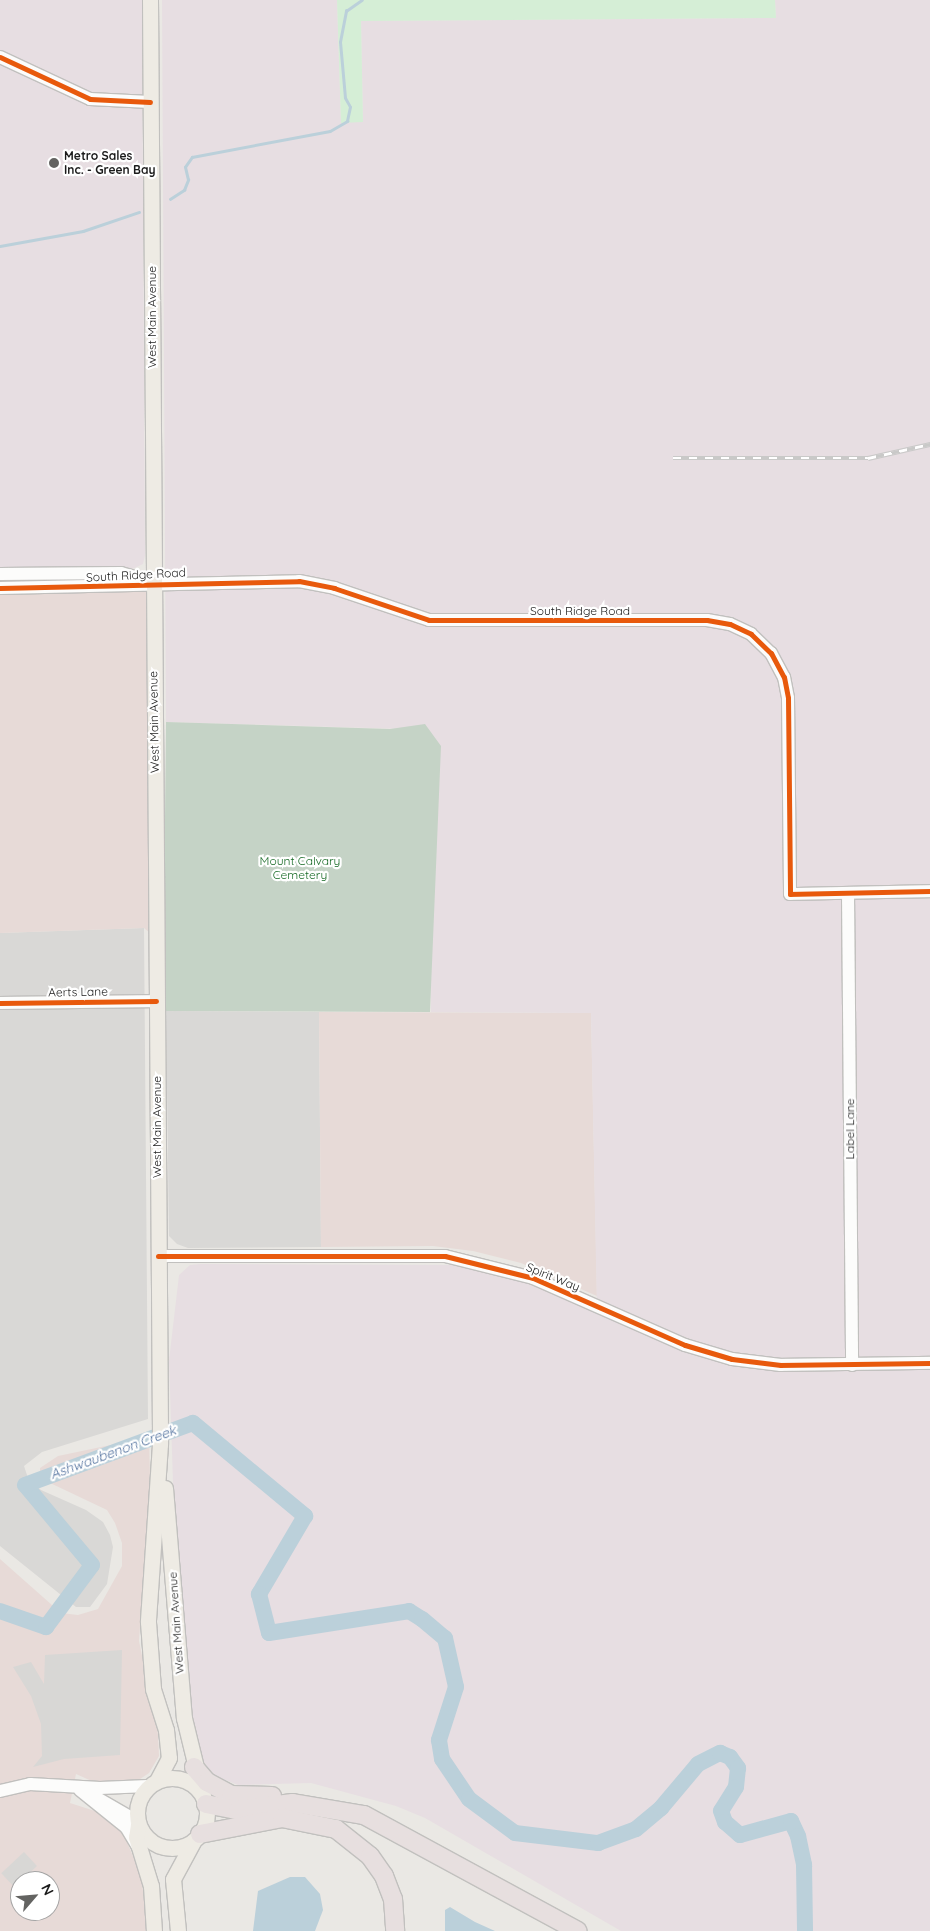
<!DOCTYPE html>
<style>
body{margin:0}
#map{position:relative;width:930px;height:1931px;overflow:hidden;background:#eae8e4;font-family:Quicksand,sans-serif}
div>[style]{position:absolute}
.residential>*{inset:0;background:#d9d8d6}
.commercial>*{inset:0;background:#e7dad7}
.industrial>*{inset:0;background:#e7dee2}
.religious>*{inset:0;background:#d8d7d5;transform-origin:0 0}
.cemetery>*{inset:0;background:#c5d3c6}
.park>*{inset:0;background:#d5eed6}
.water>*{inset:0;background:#bbd0da}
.stream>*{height:2.5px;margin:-1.25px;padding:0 1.25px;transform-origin:1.25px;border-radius:1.25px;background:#bbd0da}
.river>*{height:16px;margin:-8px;padding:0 8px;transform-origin:8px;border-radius:8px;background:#bbd0da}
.roads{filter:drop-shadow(1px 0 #c1c0be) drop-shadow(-1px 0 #c1c0be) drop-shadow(0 1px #c1c0be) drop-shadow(0 -1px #c1c0be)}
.minor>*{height:12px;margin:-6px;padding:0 6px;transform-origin:6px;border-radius:6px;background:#fcfcfb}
.major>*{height:15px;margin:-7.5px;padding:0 7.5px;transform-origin:7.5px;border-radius:7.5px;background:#eeebe4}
.major>.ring{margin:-7.5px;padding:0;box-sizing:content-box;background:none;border:15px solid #eeebe4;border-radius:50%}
.highway>*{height:18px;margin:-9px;padding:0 9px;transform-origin:9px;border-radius:9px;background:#e7dfdf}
.rail>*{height:4.5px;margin-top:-2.25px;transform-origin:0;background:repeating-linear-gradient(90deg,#fff 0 8px,#c9c9c8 0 16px);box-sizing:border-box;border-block:1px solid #c9c9c8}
.cycleway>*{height:5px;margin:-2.5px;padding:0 2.5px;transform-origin:2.5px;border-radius:2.5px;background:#e8590c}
.dots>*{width:14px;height:14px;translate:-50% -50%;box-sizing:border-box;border:2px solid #fff;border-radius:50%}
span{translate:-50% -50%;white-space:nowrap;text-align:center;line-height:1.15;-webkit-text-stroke:4.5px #fff;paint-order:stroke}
.poi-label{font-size:12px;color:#1b1b1b;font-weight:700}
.left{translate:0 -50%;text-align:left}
.street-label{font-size:12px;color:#1b1b1b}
.park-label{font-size:12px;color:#186b26}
.water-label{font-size:14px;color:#54739f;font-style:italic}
.north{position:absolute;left:10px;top:1871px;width:50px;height:50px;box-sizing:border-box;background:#fff;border:1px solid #a4a4a4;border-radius:50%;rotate:63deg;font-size:14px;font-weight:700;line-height:20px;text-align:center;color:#1b1b1b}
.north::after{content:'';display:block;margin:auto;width:18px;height:22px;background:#636361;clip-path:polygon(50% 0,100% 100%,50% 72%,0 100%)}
</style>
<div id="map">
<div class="residential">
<div style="clip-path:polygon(144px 928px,148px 1419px,42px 1452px,24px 1466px,28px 1478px,41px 1490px,86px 1510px,103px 1522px,110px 1535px,113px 1547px,107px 1584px,90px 1607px,76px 1607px,0 1546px,0 933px)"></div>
<div style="clip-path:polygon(166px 1011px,319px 1012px,321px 1247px,188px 1248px,177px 1244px,169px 1236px)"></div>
</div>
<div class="commercial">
<div style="clip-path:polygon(154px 582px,156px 938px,144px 928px,0 933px,0 588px)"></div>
<div style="clip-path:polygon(319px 1012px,591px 1013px,597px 1296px,521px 1263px,473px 1251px,433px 1246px,321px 1247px)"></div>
<div style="clip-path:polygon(evenodd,149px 1437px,150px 1476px,139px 1641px,158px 1734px,159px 1756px,149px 1773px,137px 1781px,96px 1783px,76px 1774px,70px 1803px,98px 1812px,121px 1828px,141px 1875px,148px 1931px,0 1931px,0 1559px,61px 1613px,78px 1615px,98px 1609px,122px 1566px,122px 1543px,115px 1523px,107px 1510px,48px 1482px,40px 1474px,40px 1468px,58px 1456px,149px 1437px,20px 1881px,50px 1881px,50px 1911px,20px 1911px,20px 1881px)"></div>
</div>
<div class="industrial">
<div style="clip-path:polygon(0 0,142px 0,145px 556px,143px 564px,130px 570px,0 570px)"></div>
<div style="clip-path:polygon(162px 0,337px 0,341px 123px,363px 121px,361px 21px,776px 18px,775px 0,930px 0,930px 1931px,621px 1931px,425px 1818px,396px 1806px,311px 1783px,238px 1785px,203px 1771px,189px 1708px,174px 1513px,169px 1360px,179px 1275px,190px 1265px,201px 1264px,457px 1265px,519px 1279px,597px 1312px,591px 1013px,431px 1012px,432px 734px,406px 729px,166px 722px)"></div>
</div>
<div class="religious">
<div style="clip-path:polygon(122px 1650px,120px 1755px,64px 1759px,33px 1767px,42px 1756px,41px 1724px,31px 1696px,13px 1667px,31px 1662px,44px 1684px,45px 1655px)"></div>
<div style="left:24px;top:1852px;width:19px;height:31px;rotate:47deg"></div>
</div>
<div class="cemetery">
<div style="clip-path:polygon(166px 722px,390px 729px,425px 724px,441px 746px,430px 1012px,163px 1011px)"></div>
</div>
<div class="park">
<div style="clip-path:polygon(337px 0,775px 0,776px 18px,361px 21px,363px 122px,341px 123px)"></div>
</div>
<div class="water">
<div style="clip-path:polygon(290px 1877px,305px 1877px,320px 1894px,323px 1910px,315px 1931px,253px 1931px,258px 1891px)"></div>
<div style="clip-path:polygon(450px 1907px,475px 1922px,495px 1931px,445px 1931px,445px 1910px)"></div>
</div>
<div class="stream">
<div style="left:170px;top:199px;width:17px;rotate:-33deg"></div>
<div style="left:184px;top:190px;width:11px;rotate:-68deg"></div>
<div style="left:188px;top:180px;width:13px;rotate:-103deg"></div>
<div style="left:185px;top:167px;width:12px;rotate:-55deg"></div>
<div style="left:192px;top:157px;width:140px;rotate:-10.7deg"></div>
<div style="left:330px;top:131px;width:20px;rotate:-30deg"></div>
<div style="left:347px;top:121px;width:14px;rotate:-78deg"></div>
<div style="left:350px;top:107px;width:10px;rotate:-119deg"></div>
<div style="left:345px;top:98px;width:56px;rotate:-95.1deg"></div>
<div style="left:340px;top:42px;width:32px;rotate:-79deg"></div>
<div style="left:346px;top:11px;width:19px;rotate:-35deg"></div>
<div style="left:0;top:246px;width:84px;rotate:-10.2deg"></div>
<div style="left:83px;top:231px;width:59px;rotate:-18.7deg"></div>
</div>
<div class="river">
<div style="left:0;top:1611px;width:49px;rotate:19.2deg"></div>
<div style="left:46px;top:1627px;width:77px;rotate:-53.4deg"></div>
<div style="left:92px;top:1565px;width:104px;rotate:-129.9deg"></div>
<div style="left:25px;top:1485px;width:179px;rotate:-20.3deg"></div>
<div style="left:193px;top:1423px;width:146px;rotate:39.7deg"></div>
<div style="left:305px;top:1516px;width:91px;rotate:120.5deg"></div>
<div style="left:259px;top:1594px;width:40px;rotate:75.6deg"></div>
<div style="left:269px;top:1633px;width:142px;rotate:-8.9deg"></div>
<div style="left:409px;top:1611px;width:15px;rotate:32deg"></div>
<div style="left:422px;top:1619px;width:30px;rotate:40deg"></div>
<div style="left:445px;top:1638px;width:50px;rotate:77.3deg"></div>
<div style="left:456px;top:1687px;width:56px;rotate:107.8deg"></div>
<div style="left:439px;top:1740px;width:19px;rotate:81deg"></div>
<div style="left:442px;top:1759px;width:48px;rotate:56deg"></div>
<div style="left:469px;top:1799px;width:57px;rotate:36.5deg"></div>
<div style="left:515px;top:1833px;width:84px;rotate:6.9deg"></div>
<div style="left:598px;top:1843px;width:40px;rotate:-20.2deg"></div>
<div style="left:636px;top:1829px;width:33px;rotate:-40deg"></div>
<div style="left:661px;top:1808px;width:57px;rotate:-49.9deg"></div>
<div style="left:698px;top:1764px;width:25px;rotate:-27deg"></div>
<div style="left:720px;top:1753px;width:11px;rotate:22deg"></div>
<div style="left:730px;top:1757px;width:14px;rotate:54deg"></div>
<div style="left:738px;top:1768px;width:19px;rotate:96deg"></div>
<div style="left:736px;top:1787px;width:28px;rotate:122deg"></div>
<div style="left:721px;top:1811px;width:12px;rotate:70deg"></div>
<div style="left:725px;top:1822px;width:20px;rotate:41deg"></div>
<div style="left:740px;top:1835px;width:53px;rotate:-15.4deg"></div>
<div style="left:791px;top:1821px;width:17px;rotate:65deg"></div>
<div style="left:798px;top:1836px;width:30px;rotate:78deg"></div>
<div style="left:804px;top:1865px;width:66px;rotate:89.1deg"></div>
</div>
<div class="roads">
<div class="minor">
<div style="left:0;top:57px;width:99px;rotate:25deg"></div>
<div style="left:90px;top:99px;width:60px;rotate:2.9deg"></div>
<div style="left:0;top:574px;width:121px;rotate:-0.5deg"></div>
<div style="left:121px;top:573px;width:29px;rotate:16deg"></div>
<div style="left:0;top:588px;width:299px;rotate:-1.3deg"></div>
<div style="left:299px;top:581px;width:36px;rotate:11deg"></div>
<div style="left:334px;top:588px;width:100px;rotate:18.6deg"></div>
<div style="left:429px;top:620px;width:278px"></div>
<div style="left:707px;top:620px;width:23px;rotate:10deg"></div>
<div style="left:730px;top:624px;width:23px;rotate:25deg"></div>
<div style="left:751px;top:634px;width:28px;rotate:44deg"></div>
<div style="left:771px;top:653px;width:27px;rotate:62deg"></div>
<div style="left:784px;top:677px;width:21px;rotate:79deg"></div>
<div style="left:788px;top:698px;width:196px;rotate:89.4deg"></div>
<div style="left:790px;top:894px;width:140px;rotate:-1.2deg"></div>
<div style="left:848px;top:893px;width:472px;rotate:89.5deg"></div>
<div style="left:0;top:1003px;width:156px;rotate:-0.7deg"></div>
<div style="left:158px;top:1256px;width:287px"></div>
<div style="left:445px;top:1256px;width:91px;rotate:14deg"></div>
<div style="left:533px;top:1278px;width:166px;rotate:23.8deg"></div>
<div style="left:685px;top:1345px;width:49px;rotate:16.6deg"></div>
<div style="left:732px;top:1359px;width:49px;rotate:7deg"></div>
<div style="left:781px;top:1365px;width:149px;rotate:-0.8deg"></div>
<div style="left:80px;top:1790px;width:59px;rotate:38.8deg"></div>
<div style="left:126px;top:1827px;width:23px;rotate:59deg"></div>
<div style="left:0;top:1791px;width:31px;rotate:-13deg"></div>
<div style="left:30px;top:1784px;width:70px;rotate:3.3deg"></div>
<div style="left:100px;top:1788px;width:48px;rotate:-2.4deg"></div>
<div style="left:90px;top:1794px;width:54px;rotate:29.9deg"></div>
</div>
<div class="major">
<div style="left:150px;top:0;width:1444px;rotate:89.6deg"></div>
<div style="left:160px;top:1444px;width:178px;rotate:93.9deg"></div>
<div style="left:148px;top:1622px;width:67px;rotate:85.7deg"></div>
<div style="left:153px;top:1689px;width:43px;rotate:72.4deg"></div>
<div style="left:166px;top:1730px;width:28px;rotate:84deg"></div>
<div style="left:169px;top:1758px;width:26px;rotate:118deg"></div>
<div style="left:165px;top:1488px;width:231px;rotate:85.3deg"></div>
<div style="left:184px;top:1718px;width:84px;rotate:76.3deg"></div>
<div class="ring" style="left:137px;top:1778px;width:55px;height:55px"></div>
<div style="left:138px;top:1825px;width:12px;rotate:99deg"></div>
<div style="left:136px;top:1837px;width:51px;rotate:73deg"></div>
<div style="left:151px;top:1886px;width:45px;rotate:86.2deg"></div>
<div style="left:178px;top:1931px;width:52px;rotate:-95.5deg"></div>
<div style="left:173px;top:1879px;width:42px;rotate:-61.6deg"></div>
</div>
<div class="highway">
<div style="left:194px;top:1767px;width:20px;rotate:49deg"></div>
<div style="left:207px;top:1782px;width:27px;rotate:28deg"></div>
<div style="left:231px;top:1795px;width:41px;rotate:1.4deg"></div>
<div style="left:206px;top:1804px;width:33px;rotate:11deg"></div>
<div style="left:238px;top:1810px;width:55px;rotate:-7.3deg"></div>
<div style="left:293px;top:1803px;width:72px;rotate:9.6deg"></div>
<div style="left:364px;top:1815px;width:243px;rotate:28.5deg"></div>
<div style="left:200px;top:1834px;width:84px;rotate:-11deg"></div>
<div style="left:282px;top:1818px;width:55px;rotate:11.5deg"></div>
<div style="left:336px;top:1829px;width:43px;rotate:38.5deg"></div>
<div style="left:370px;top:1856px;width:24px;rotate:55deg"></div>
<div style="left:384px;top:1876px;width:25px;rotate:69deg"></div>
<div style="left:393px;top:1899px;width:32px;rotate:86deg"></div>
</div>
</div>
<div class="rail">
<div style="left:673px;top:458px;width:195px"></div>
<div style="left:868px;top:458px;width:64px;rotate:-12.7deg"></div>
</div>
<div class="cycleway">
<div style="left:0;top:57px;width:99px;rotate:25deg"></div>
<div style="left:90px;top:99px;width:60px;rotate:2.9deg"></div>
<div style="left:0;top:588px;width:299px;rotate:-1.3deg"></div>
<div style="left:299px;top:581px;width:36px;rotate:11deg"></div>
<div style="left:334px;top:588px;width:100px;rotate:18.6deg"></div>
<div style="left:429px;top:620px;width:278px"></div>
<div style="left:707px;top:620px;width:23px;rotate:10deg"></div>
<div style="left:730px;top:624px;width:23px;rotate:25deg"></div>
<div style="left:751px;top:634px;width:28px;rotate:44deg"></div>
<div style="left:771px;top:653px;width:27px;rotate:62deg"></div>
<div style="left:784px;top:677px;width:21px;rotate:79deg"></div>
<div style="left:788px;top:698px;width:196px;rotate:89.4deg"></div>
<div style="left:790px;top:894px;width:140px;rotate:-1.2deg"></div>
<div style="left:0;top:1003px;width:156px;rotate:-0.7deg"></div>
<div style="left:158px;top:1256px;width:287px"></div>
<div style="left:445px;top:1256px;width:91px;rotate:14deg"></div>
<div style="left:533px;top:1278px;width:166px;rotate:23.8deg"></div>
<div style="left:685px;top:1345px;width:49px;rotate:16.6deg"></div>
<div style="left:732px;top:1359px;width:49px;rotate:7deg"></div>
<div style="left:781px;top:1365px;width:149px;rotate:-0.8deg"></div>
</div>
<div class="dots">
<div style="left:54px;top:163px;background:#636361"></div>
</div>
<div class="poi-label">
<span class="left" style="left:64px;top:163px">Metro Sales<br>Inc. - Green Bay</span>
</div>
<div class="street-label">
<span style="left:152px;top:317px;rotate:-90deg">West Main Avenue</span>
<span style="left:136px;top:575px;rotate:-3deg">South Ridge Road</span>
<span style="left:580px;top:611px">South Ridge Road</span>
<span style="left:154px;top:722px;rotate:-91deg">West Main Avenue</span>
<span style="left:78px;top:992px;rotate:-1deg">Aerts Lane</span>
<span style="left:157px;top:1127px;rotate:-90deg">West Main Avenue</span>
<span style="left:850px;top:1129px;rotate:-90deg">Label Lane</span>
<span style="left:553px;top:1277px;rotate:22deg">Spirit Way</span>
<span style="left:176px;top:1623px;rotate:-94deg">West Main Avenue</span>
</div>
<div class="park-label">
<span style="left:300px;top:868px">Mount Calvary<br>Cemetery</span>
</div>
<div class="water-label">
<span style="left:113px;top:1452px;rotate:-20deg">Ashwaubenon Creek</span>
</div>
<div class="north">N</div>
</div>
